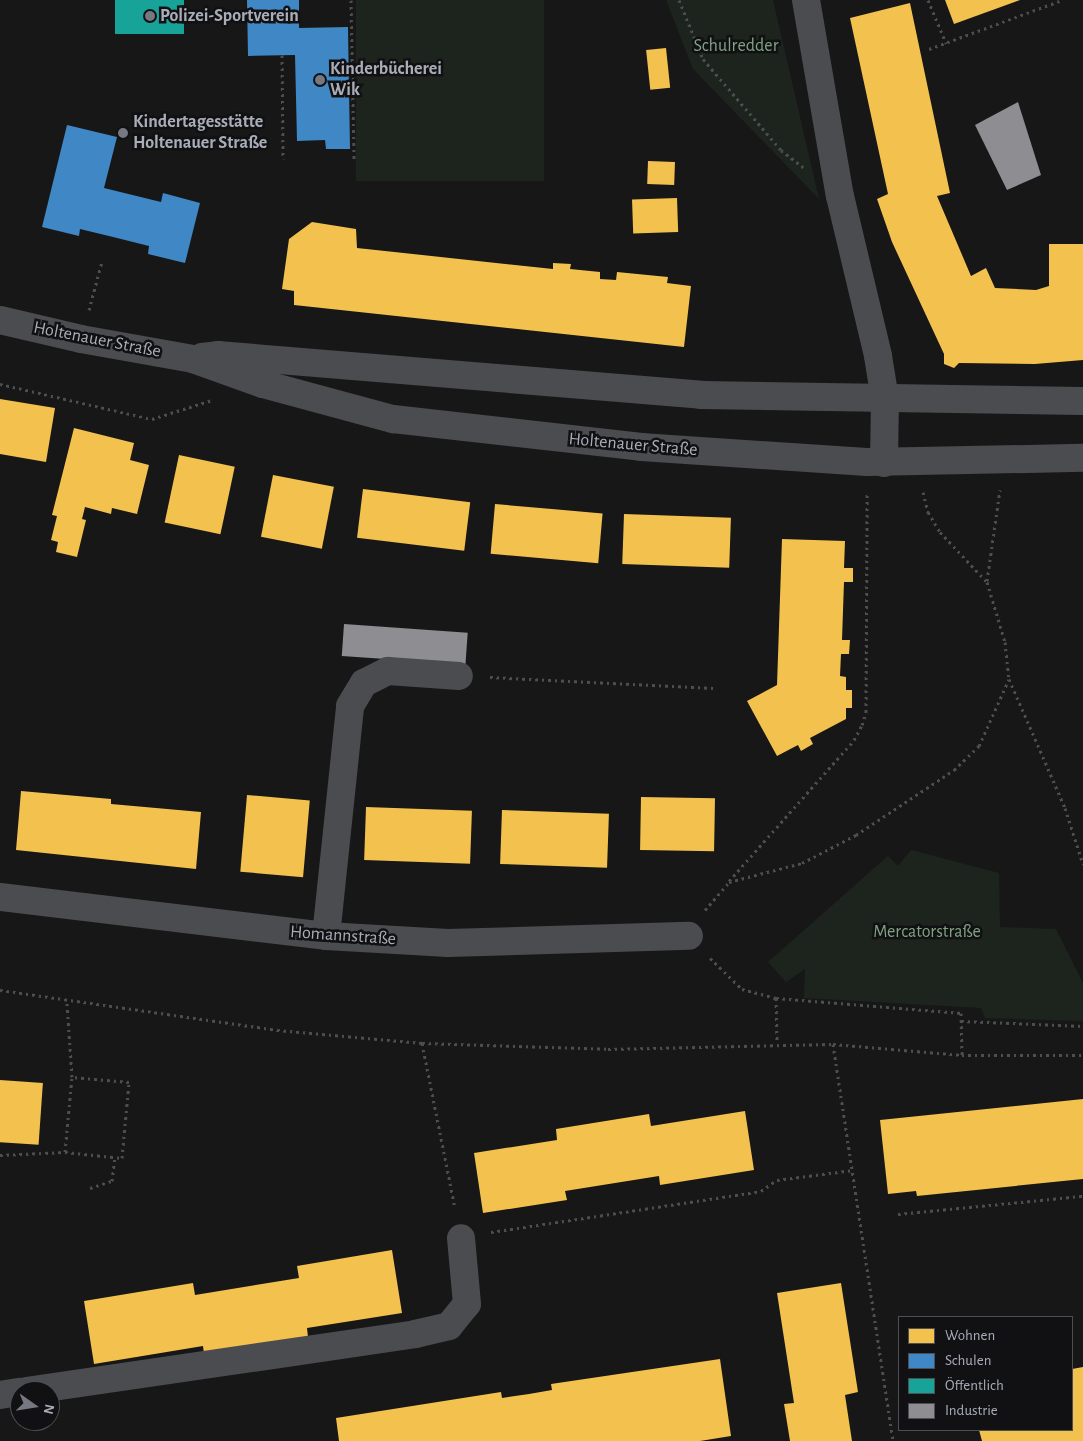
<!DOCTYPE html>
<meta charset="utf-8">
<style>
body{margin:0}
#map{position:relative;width:1083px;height:1441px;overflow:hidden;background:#171717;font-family:"Alegreya Sans",sans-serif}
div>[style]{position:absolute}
.green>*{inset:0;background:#1d241e;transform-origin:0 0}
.homes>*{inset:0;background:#f2c14e;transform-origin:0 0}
.schools>*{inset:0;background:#3f88c5}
.public>*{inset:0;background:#17a398;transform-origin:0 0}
.industry>*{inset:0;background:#8d8d92;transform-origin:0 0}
.path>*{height:3px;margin-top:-1.5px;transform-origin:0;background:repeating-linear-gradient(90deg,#4d4e52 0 2.5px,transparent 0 6.5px)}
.minor>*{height:28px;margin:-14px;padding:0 14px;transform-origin:14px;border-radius:14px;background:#4b4c50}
.dots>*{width:14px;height:14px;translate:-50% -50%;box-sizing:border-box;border:2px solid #111113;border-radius:50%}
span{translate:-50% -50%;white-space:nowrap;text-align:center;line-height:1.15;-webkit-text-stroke:5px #111113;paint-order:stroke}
.poi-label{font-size:18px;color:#a8adb8;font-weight:700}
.left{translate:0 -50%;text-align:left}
.park-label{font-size:18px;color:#7fa381}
.street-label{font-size:18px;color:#a8adb8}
.legend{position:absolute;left:898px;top:1316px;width:175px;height:115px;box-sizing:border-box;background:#111113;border:1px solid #4d4f55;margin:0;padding:6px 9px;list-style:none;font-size:15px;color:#a8adb8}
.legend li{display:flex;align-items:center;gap:10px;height:25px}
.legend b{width:25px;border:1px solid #4d4f55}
.north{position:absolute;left:10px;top:1381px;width:50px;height:50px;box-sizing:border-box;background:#111113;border:1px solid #4d4f55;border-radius:50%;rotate:103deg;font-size:14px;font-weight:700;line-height:20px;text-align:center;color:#a8adb8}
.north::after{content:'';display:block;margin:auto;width:18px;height:22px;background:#757880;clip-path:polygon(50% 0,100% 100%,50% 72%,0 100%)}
</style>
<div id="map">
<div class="green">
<div style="left:356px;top:0;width:188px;height:181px"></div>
<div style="clip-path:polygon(666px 0,773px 0,819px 199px,693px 69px)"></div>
<div style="clip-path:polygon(911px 850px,999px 873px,1000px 927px,1056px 929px,1083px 983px,1083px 1021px,985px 1018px,981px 1008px,804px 998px,805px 969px,786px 982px,768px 962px,888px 856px,898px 866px)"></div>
</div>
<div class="homes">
<div style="clip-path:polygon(945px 0,1020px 0,954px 24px)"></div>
<div style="clip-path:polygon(910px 3px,950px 193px,937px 196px,971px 276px,986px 268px,995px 288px,1036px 290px,1049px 286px,1049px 244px,1083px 244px,1083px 360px,1035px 364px,959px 363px,954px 368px,944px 364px,944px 354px,892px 242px,877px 199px,888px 194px,850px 18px)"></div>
<div style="left:666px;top:48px;width:40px;height:20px;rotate:84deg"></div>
<div style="left:648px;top:161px;width:27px;height:23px;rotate:2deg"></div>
<div style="left:677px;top:198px;width:34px;height:45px;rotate:88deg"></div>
<div style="clip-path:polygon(312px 222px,356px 229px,357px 248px,553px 269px,553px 263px,571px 264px,570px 269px,600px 272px,600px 279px,616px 280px,617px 272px,668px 277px,667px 283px,691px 286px,684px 347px,294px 305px,294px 291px,282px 289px,289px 239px)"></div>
<div style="clip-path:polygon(0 399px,55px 408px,46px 462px,0 454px)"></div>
<div style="clip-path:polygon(74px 428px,134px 443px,130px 460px,149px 465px,137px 514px,112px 508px,111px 514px,85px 507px,82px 519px,86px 520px,77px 557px,56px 552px,58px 542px,51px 540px,57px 516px,52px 515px)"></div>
<div style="left:179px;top:455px;width:57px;height:69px;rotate:12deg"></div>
<div style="left:273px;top:475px;width:62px;height:63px;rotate:11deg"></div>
<div style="left:363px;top:489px;width:108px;height:49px;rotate:7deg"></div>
<div style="left:495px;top:504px;width:108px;height:50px;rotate:5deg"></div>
<div style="left:624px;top:514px;width:107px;height:50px;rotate:2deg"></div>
<div style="clip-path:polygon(782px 539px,845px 541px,844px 568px,853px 568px,853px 582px,844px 582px,842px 640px,850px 640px,849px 654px,841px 654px,840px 676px,846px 677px,846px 690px,852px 690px,852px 708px,846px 708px,846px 719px,810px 738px,813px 744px,801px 751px,798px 745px,777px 756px,747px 701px,777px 685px)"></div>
<div style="clip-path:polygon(21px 791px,111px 799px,111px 804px,201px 812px,196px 869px,16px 850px)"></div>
<div style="left:247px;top:795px;width:63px;height:77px;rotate:5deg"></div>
<div style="left:641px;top:797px;width:74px;height:53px;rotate:1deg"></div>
<div style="left:366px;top:807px;width:106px;height:53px;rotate:2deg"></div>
<div style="left:502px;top:810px;width:107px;height:54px;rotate:2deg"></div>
<div style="left:0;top:1080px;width:43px;height:62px;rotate:4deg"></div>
<div style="clip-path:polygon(1083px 1099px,1083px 1179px,917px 1196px,916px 1191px,888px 1194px,880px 1120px)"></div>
<div style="clip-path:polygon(745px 1111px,754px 1170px,660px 1185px,659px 1176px,565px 1191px,567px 1200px,483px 1213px,474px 1153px,557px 1140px,556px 1129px,649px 1114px,651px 1126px)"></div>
<div style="clip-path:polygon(392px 1250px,402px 1313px,307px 1328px,308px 1337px,204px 1354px,203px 1346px,94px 1364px,84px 1301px,193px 1283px,195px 1295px,299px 1278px,297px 1266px)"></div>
<div style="clip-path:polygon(841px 1283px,858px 1392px,845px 1395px,852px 1441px,790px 1441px,784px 1404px,794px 1403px,777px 1293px)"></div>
<div style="clip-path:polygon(720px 1359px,731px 1436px,700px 1441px,339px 1441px,336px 1418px,501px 1392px,502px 1398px,529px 1394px,552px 1390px,551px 1384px)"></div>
<div style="clip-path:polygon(1083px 1367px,1083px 1441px,982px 1441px,979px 1430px,1072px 1430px,1072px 1369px)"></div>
</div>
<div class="schools">
<div style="clip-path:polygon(247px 0,299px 0,299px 28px,348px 27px,350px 149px,326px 149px,325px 140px,297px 141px,295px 55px,248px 56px)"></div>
<div style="clip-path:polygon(67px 125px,117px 137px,104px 188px,161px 202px,163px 193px,200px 203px,185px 263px,148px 254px,149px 246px,113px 237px,80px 229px,79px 236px,42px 227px)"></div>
</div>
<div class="public">
<div style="left:115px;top:0;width:69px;height:34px"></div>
</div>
<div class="industry">
<div style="clip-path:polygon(1018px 102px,1041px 175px,1007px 190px,975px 125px)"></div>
<div style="left:344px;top:624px;width:124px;height:32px;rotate:4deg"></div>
</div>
<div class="path">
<div style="left:351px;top:0;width:159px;rotate:88.9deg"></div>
<div style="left:679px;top:0;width:64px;rotate:67.9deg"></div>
<div style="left:703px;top:59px;width:120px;rotate:49.4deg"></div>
<div style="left:781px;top:150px;width:28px;rotate:38deg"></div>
<div style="left:928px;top:0;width:47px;rotate:67.3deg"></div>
<div style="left:929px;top:49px;width:142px;rotate:-20.2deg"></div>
<div style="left:282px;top:55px;width:104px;rotate:89.4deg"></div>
<div style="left:89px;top:310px;width:51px;rotate:-75.1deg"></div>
<div style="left:0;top:384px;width:156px;rotate:13deg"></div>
<div style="left:152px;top:419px;width:63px;rotate:-17.6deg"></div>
<div style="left:923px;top:492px;width:21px;rotate:76deg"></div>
<div style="left:928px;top:512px;width:23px;rotate:59deg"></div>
<div style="left:940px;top:532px;width:69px;rotate:46.8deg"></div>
<div style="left:987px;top:582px;width:63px;rotate:73.3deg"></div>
<div style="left:1005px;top:642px;width:37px;rotate:84deg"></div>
<div style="left:1009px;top:679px;width:141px;rotate:66.5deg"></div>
<div style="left:1065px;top:808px;width:59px;rotate:72.2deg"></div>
<div style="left:987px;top:581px;width:92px;rotate:-81.9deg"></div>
<div style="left:490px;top:677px;width:224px;rotate:2.8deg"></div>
<div style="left:729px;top:881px;width:188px;rotate:-48.4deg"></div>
<div style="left:854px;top:740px;width:17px;rotate:-62deg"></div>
<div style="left:862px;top:725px;width:14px;rotate:-73deg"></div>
<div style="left:866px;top:712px;width:220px;rotate:-89.7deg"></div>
<div style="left:705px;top:910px;width:37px;rotate:-49deg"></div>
<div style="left:729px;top:882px;width:75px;rotate:-14.6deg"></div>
<div style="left:802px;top:863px;width:61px;rotate:-27.4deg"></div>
<div style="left:856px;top:835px;width:118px;rotate:-33.6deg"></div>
<div style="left:954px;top:770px;width:35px;rotate:-44deg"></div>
<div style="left:979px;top:746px;width:73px;rotate:-65.9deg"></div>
<div style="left:710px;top:958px;width:45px;rotate:44.1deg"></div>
<div style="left:742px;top:989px;width:35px;rotate:15deg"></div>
<div style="left:776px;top:998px;width:45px;rotate:88.7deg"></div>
<div style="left:0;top:990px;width:280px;rotate:8.2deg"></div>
<div style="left:277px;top:1030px;width:146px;rotate:5.1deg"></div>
<div style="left:422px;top:1043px;width:186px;rotate:1.8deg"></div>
<div style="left:608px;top:1049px;width:225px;rotate:-1.3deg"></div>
<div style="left:833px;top:1044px;width:129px;rotate:4.9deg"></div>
<div style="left:962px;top:1055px;width:121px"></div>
<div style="left:776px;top:998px;width:186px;rotate:4.6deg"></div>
<div style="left:961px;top:1013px;width:42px;rotate:88.6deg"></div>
<div style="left:961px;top:1021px;width:122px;rotate:2.3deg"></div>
<div style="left:422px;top:1043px;width:168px;rotate:78.7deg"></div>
<div style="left:833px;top:1044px;width:402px;rotate:81.4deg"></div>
<div style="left:65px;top:1152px;width:57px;rotate:6deg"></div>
<div style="left:122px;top:1158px;width:76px;rotate:-84.7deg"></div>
<div style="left:129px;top:1082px;width:57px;rotate:-175deg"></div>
<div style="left:0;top:1155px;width:65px;rotate:-2.6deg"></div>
<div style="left:65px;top:1152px;width:75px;rotate:-84.7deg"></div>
<div style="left:72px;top:1077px;width:74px;rotate:-93.9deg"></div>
<div style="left:90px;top:1188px;width:23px;rotate:-18deg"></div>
<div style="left:112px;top:1181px;width:24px;rotate:-83deg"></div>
<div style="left:898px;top:1214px;width:186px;rotate:-5.6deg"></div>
<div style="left:491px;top:1232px;width:273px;rotate:-8.6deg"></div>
<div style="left:761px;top:1191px;width:19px;rotate:-35deg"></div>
<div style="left:777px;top:1180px;width:77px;rotate:-7.5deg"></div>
</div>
<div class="minor">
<div style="left:806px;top:0;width:199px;rotate:80.2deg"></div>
<div style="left:840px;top:196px;width:164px;rotate:76.6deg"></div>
<div style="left:878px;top:356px;width:44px;rotate:80.8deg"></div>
<div style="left:885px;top:399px;width:64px;rotate:90.9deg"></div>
<div style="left:0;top:320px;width:83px;rotate:13.2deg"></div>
<div style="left:81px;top:339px;width:114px;rotate:10.1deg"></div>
<div style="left:193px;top:359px;width:74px;rotate:19.7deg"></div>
<div style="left:263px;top:384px;width:135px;rotate:15.1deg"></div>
<div style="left:393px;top:419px;width:250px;rotate:6.4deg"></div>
<div style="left:641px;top:447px;width:226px;rotate:3.8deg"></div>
<div style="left:867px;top:462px;width:216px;rotate:-1.1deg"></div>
<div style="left:202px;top:357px;width:16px;rotate:-7deg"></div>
<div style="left:218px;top:355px;width:485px;rotate:4.7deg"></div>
<div style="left:701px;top:395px;width:382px;rotate:0.9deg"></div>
<div style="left:0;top:897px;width:328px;rotate:6.8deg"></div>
<div style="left:326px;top:936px;width:122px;rotate:3.3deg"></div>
<div style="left:448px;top:943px;width:241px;rotate:-1.7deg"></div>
<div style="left:326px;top:936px;width:231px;rotate:-84deg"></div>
<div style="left:350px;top:706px;width:27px;rotate:-59deg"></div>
<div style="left:364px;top:683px;width:27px;rotate:-27deg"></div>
<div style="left:388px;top:671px;width:71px;rotate:4deg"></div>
<div style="left:26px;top:1391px;width:393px;rotate:-8.3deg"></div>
<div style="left:415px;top:1334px;width:35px;rotate:-13deg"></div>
<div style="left:449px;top:1326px;width:28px;rotate:-51deg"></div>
<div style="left:467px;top:1304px;width:66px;rotate:-95.2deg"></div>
<div style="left:0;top:1395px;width:20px;rotate:-9deg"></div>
</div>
<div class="dots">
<div style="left:150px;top:16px;background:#757880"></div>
<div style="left:320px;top:80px;background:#757880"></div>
<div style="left:123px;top:133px;background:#757880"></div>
</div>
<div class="poi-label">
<span class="left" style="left:160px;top:16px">Polizei-Sportverein</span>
<span class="left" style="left:330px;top:80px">Kinderbücherei<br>Wik</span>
<span class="left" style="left:133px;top:133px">Kindertagesstätte<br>Holtenauer Straße</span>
</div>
<div class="park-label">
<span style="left:736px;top:46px">Schulredder</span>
<span style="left:927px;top:932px">Mercatorstraße</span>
</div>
<div class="street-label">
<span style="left:97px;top:340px;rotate:11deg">Holtenauer Straße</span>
<span style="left:633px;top:445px;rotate:5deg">Holtenauer Straße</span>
<span style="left:343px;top:936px;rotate:4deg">Homannstraße</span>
</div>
<ul class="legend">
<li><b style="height:14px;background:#f2c14e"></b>Wohnen</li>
<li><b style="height:14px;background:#3f88c5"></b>Schulen</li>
<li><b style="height:14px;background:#17a398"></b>Öffentlich</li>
<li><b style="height:14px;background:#8d8d92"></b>Industrie</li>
</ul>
<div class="north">N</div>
</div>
